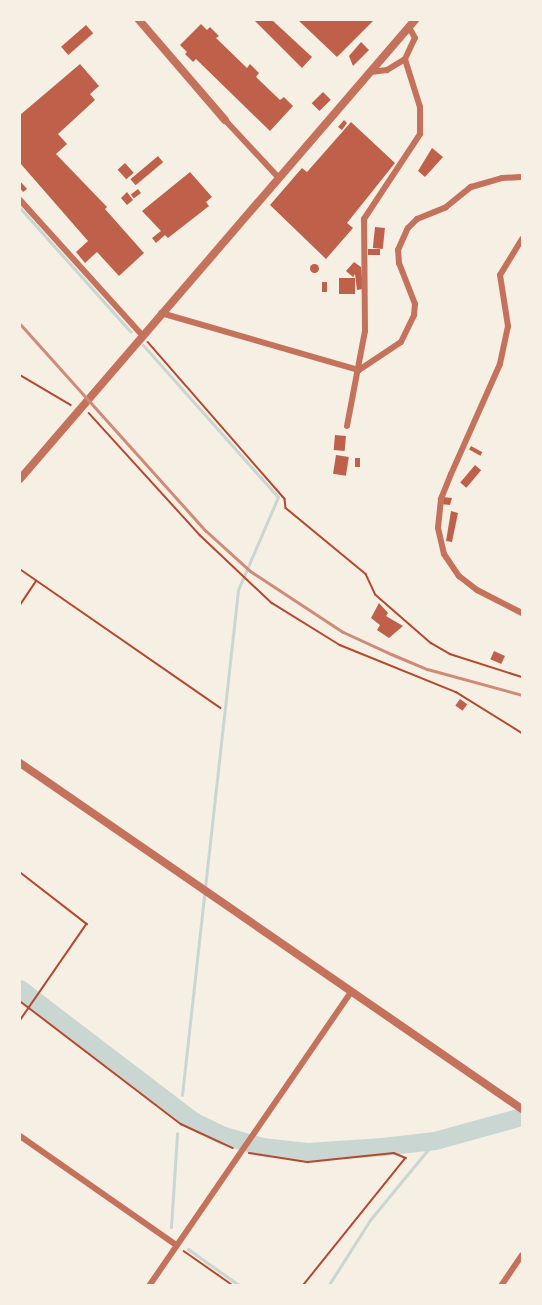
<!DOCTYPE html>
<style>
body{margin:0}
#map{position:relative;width:542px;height:1305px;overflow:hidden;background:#f6efe4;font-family:"IBM Plex Sans",sans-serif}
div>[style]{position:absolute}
.stream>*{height:3px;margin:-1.5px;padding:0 1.5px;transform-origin:1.5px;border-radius:1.5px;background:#c9d6d2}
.river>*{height:18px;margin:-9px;padding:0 9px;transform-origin:9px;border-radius:9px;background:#c9d6d2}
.building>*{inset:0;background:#bf614a;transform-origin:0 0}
.round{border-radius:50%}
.path>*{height:1.5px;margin:-0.75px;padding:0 0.75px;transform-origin:0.75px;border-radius:0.75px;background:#b5482f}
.minor>*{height:6px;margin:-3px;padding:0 3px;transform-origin:3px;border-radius:3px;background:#c5725c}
.tertiary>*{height:8px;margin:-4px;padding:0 4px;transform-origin:4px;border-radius:4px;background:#c5725c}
.rail>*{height:3px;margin:-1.5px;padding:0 1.5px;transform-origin:1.5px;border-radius:1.5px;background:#cf8b77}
span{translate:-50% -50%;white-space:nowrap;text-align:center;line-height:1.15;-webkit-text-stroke:5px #f6efe4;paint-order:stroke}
.frame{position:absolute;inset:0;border:21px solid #f6efe4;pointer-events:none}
</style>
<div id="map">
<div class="stream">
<div style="left:20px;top:208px;width:166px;rotate:48.2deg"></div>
<div style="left:143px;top:345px;width:203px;rotate:48.4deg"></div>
<div style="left:278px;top:497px;width:101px;rotate:113.3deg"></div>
<div style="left:238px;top:590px;width:508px;rotate:96.33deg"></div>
<div style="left:171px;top:1227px;width:94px;rotate:-86.3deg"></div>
<div style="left:188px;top:1249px;width:64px;rotate:35.4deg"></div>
<div style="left:328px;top:1286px;width:78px;rotate:-57.5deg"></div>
<div style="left:370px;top:1220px;width:102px;rotate:-50.6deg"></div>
</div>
<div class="river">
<div style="left:20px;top:989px;width:218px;rotate:37.3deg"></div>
<div style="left:193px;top:1121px;width:34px;rotate:26deg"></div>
<div style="left:224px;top:1136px;width:40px;rotate:16deg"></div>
<div style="left:262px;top:1147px;width:46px;rotate:6.2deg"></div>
<div style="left:308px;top:1152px;width:75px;rotate:-3.8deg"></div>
<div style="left:383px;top:1147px;width:52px;rotate:-6.6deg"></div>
<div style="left:435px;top:1141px;width:90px;rotate:-15.4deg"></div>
</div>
<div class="building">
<div style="clip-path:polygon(254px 20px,272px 20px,312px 57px,302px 68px)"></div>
<div style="clip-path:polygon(298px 20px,374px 20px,337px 57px)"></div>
<div style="clip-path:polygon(201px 24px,207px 30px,210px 27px,219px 36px,216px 38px,247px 68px,250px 64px,259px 73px,256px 77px,280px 100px,284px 97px,293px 106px,270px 131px,196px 59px,193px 62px,185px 54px,187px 52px,180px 45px)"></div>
<div style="left:86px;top:25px;width:11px;height:33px;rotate:49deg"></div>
<div style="clip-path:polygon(361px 42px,369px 50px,353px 66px,349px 56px)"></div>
<div style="clip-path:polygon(80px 64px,99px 86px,90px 94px,95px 100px,58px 134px,67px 144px,56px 154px,107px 207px,105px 209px,144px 253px,119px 276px,97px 252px,85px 263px,76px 252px,88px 241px,20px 163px,20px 115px)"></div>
<div style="left:323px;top:92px;width:11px;height:16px;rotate:45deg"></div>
<div style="clip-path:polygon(344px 120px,347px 123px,342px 130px,338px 127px)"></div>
<div style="clip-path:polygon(351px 122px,395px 163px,347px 223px,353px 228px,326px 259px,270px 205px,302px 168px,307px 172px)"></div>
<div style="clip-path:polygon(432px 148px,443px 157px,425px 177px,418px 171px)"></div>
<div style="left:158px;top:156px;width:8px;height:36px;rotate:50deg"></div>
<div style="left:125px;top:163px;width:13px;height:10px;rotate:48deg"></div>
<div style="clip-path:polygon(190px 172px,212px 197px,206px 202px,209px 206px,168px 238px,165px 235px,156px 243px,152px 238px,161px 231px,142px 211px)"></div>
<div style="clip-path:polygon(20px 181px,27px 189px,23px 192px,20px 188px)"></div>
<div style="left:138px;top:189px;width:5px;height:9px;rotate:53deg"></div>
<div style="clip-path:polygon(127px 192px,133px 200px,127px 205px,121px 198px)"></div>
<div style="left:375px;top:227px;width:10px;height:21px;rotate:6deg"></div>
<div style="left:380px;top:249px;width:6px;height:12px;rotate:90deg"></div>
<div style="clip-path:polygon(354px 262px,361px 267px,363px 289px,357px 290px,355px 274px,353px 277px,346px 271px)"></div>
<div class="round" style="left:309.5px;top:263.5px;width:9px;height:9px"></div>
<div style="left:339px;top:278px;width:16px;height:16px"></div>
<div style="left:322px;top:282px;width:5px;height:10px"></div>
<div style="left:335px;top:435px;width:11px;height:15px;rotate:5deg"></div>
<div style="left:471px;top:446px;width:13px;height:4px;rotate:29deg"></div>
<div style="left:336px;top:455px;width:13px;height:19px;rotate:9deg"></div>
<div style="left:355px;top:458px;width:5px;height:9px"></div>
<div style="left:475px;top:465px;width:8px;height:23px;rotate:40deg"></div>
<div style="clip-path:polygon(443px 497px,452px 498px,450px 505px,441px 504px)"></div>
<div style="clip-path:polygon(451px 511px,458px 513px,452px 542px,446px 541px)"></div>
<div style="clip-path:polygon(379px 603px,388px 613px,386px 616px,403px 626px,389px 638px,377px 630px,380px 625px,371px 618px)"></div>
<div style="left:494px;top:651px;width:12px;height:9px;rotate:24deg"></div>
<div style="left:460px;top:699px;width:9px;height:8px;rotate:36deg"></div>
</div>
<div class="path">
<div style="left:148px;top:342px;width:208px;rotate:48.9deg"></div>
<div style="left:285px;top:499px;width:9px;rotate:84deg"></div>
<div style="left:286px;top:508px;width:104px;rotate:39.5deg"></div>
<div style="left:366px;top:574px;width:23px;rotate:65deg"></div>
<div style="left:376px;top:595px;width:73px;rotate:41.1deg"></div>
<div style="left:431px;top:643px;width:22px;rotate:30deg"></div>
<div style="left:450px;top:654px;width:76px;rotate:17.7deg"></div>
<div style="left:20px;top:375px;width:59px;rotate:30.5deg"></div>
<div style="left:89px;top:413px;width:165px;rotate:47.7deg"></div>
<div style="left:200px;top:535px;width:99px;rotate:43.4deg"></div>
<div style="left:272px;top:603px;width:80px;rotate:31.7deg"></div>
<div style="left:340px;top:645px;width:125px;rotate:22.1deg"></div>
<div style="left:456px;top:692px;width:78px;rotate:31.8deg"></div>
<div style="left:20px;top:569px;width:244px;rotate:34.7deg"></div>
<div style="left:20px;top:605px;width:29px;rotate:-56deg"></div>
<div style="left:20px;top:872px;width:85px;rotate:37.8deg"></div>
<div style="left:87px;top:924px;width:118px;rotate:124.6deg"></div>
<div style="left:20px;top:1001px;width:203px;rotate:37.4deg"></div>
<div style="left:181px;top:1124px;width:57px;rotate:24.8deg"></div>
<div style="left:249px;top:1153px;width:60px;rotate:8.7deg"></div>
<div style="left:308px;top:1162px;width:86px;rotate:-6deg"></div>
<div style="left:394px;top:1153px;width:13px;rotate:23deg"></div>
<div style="left:406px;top:1158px;width:164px;rotate:128.8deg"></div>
<div style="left:184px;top:1251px;width:61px;rotate:35deg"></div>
</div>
<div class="minor">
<div style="left:371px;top:72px;width:16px;rotate:-7deg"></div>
<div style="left:387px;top:70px;width:21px;rotate:-31deg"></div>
<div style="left:405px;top:59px;width:23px;rotate:-65deg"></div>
<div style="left:415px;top:38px;width:13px;rotate:-119deg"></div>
<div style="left:225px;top:120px;width:78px;rotate:47.1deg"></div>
<div style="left:20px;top:200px;width:181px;rotate:47.9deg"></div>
<div style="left:522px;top:239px;width:42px;rotate:121.4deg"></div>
<div style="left:500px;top:275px;width:52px;rotate:81.1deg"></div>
<div style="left:508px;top:326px;width:39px;rotate:102deg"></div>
<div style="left:500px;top:364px;width:120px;rotate:114deg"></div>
<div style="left:451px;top:474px;width:27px;rotate:112deg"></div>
<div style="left:441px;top:499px;width:29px;rotate:96deg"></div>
<div style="left:438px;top:528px;width:27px;rotate:77deg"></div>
<div style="left:444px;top:554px;width:27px;rotate:56deg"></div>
<div style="left:459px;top:576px;width:23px;rotate:38deg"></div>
<div style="left:477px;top:590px;width:51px;rotate:27.1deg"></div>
<div style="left:161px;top:313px;width:206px;rotate:16.1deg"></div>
<div style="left:359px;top:370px;width:50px;rotate:-33.7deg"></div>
<div style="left:401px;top:342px;width:30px;rotate:-64deg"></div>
<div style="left:414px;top:315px;width:11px;rotate:-85deg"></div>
<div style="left:415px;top:304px;width:44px;rotate:-111.3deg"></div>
<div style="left:399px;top:263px;width:13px;rotate:-94deg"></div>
<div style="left:398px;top:250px;width:24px;rotate:-66deg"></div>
<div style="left:408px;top:228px;width:13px;rotate:-45deg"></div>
<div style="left:417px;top:219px;width:31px;rotate:-22deg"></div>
<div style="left:446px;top:207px;width:32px;rotate:-39deg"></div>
<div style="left:471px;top:187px;width:32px;rotate:-16deg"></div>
<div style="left:502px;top:178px;width:20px;rotate:-3deg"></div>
<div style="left:347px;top:426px;width:97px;rotate:-79.3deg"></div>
<div style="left:365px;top:331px;width:112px;rotate:-90.5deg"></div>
<div style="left:364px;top:219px;width:102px;rotate:-56.6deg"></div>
<div style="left:420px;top:134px;width:27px;rotate:-90deg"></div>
<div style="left:420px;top:107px;width:50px;rotate:-107.4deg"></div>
<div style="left:20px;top:1136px;width:190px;rotate:34.9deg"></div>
<div style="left:149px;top:1286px;width:357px;rotate:-55.5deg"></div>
<div style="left:501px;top:1286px;width:37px;rotate:-56deg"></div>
</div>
<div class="tertiary">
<div style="left:139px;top:20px;width:132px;rotate:49.3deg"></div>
<div style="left:20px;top:479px;width:606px;rotate:-49.29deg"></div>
<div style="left:20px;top:763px;width:610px;rotate:34.58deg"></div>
</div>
<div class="rail">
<div style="left:20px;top:324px;width:278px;rotate:48.1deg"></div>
<div style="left:206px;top:531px;width:59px;rotate:42.3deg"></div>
<div style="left:250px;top:571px;width:111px;rotate:33.3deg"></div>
<div style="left:343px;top:632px;width:53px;rotate:24.6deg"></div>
<div style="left:391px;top:654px;width:39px;rotate:23deg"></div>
<div style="left:427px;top:669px;width:98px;rotate:15.3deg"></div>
</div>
<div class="frame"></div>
</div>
